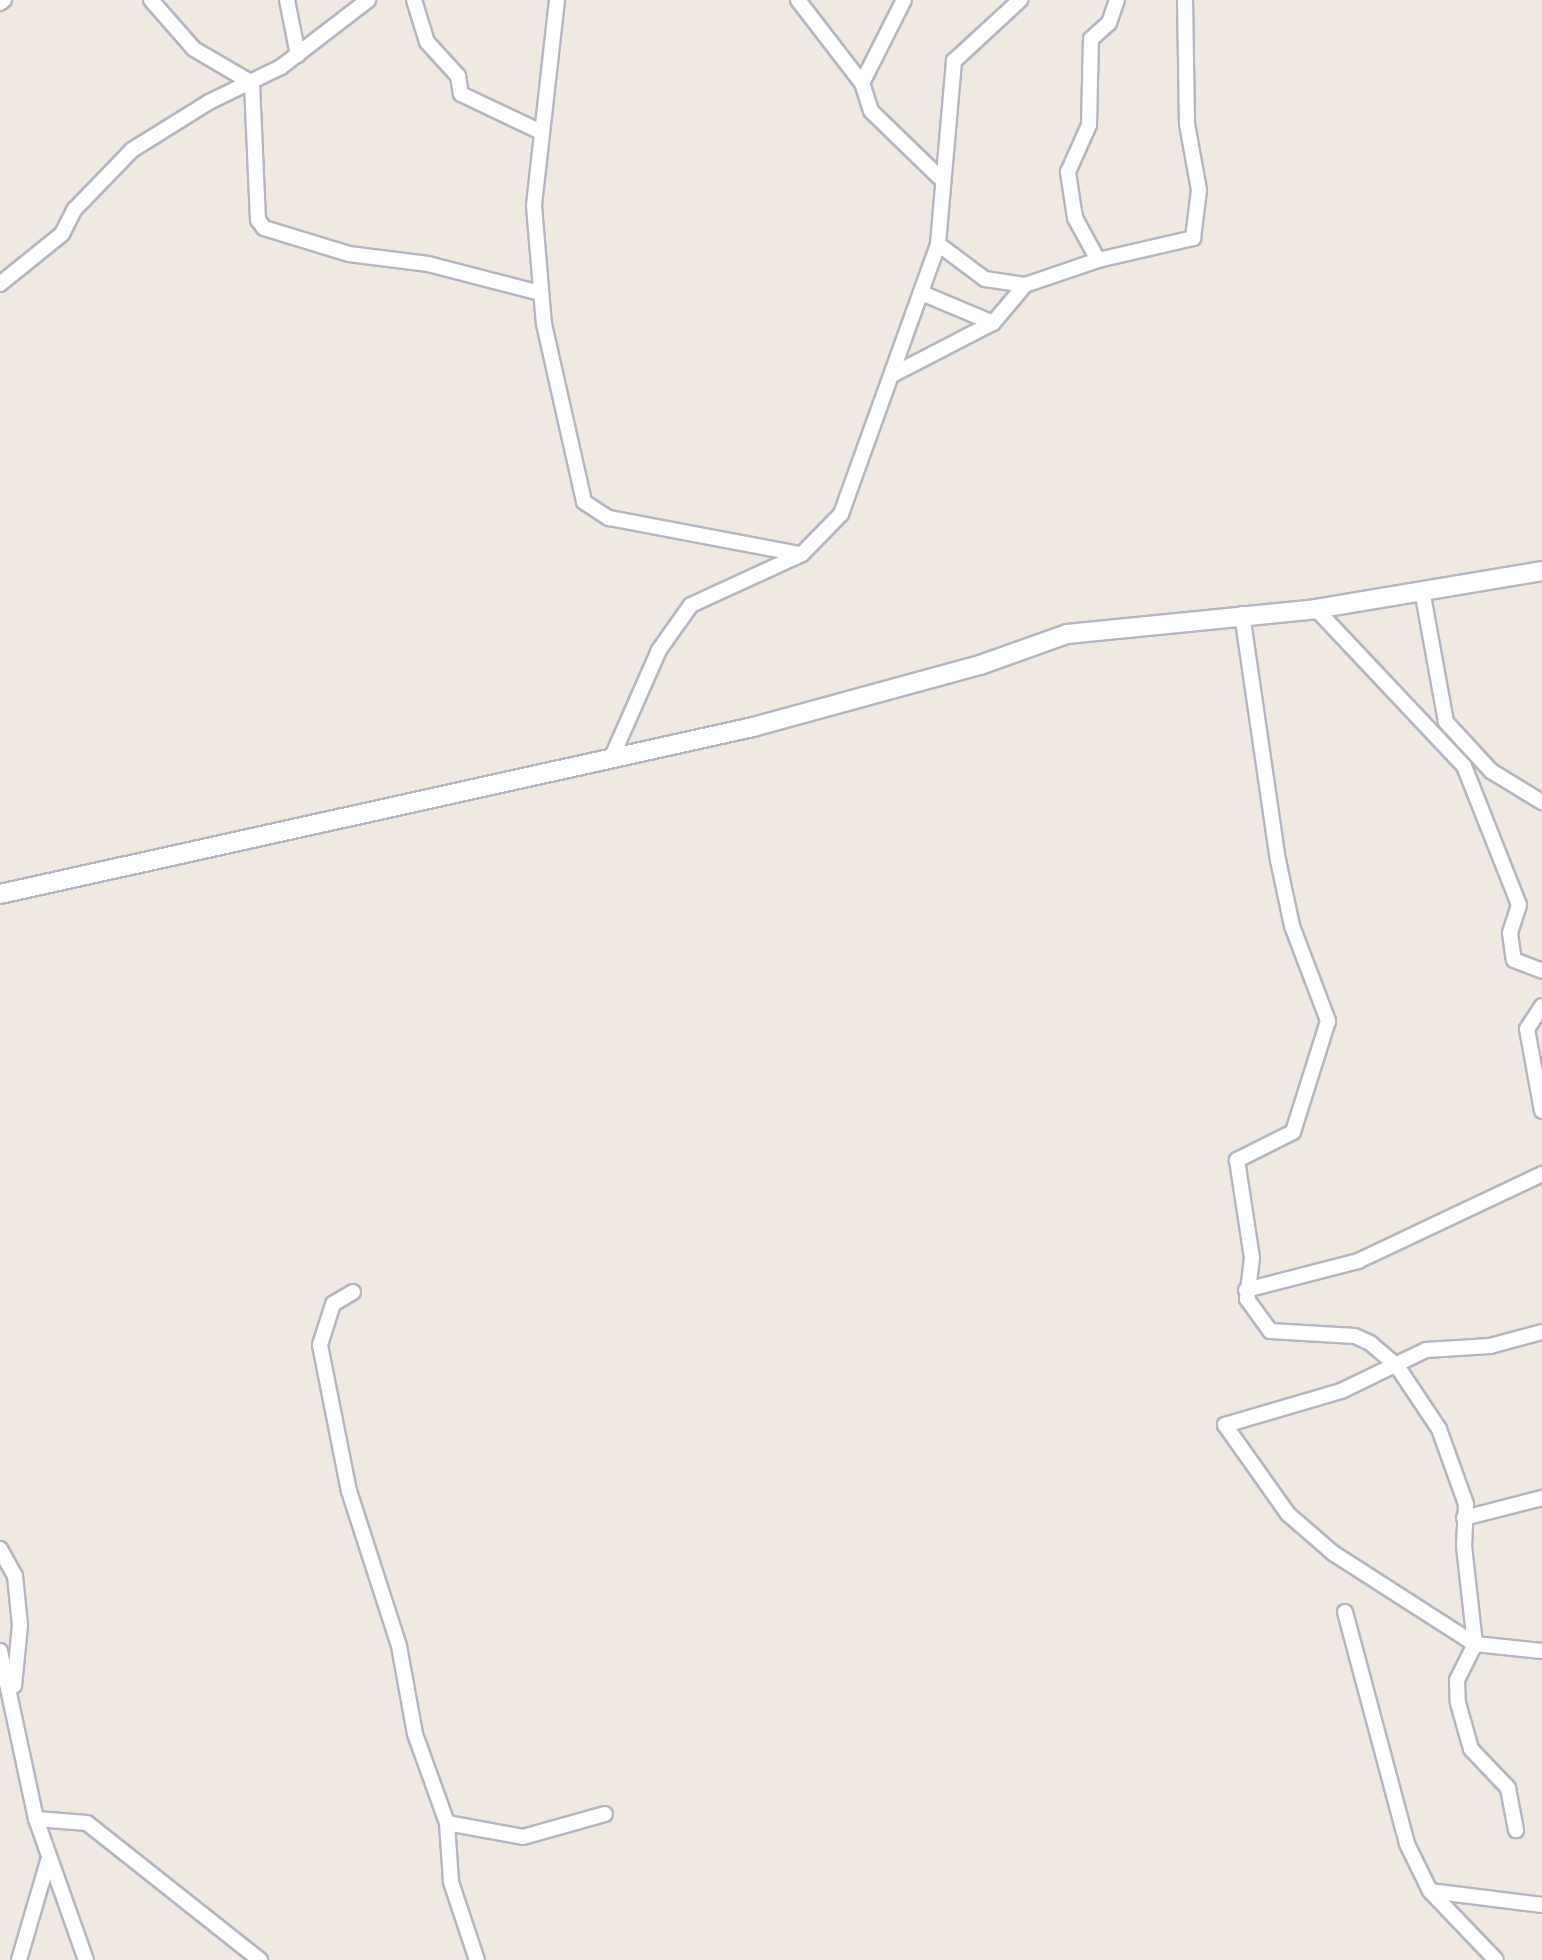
<!DOCTYPE html>
<style>
body{margin:0}
#map{position:relative;width:1542px;height:1960px;overflow:hidden;background:#efe9e1;font-family:Helvetica,sans-serif}
div>[style]{position:absolute}
.roads{filter:drop-shadow(2px 0 #b4b7c1) drop-shadow(-2px 0 #b4b7c1) drop-shadow(0 2px #b4b7c1) drop-shadow(0 -2px #b4b7c1)}
.minor>*{height:14px;margin:-7px;padding:0 7px;transform-origin:7px;border-radius:7px;background:#fff}
.tertiary>*{height:18px;margin:-9px;padding:0 9px;transform-origin:9px;border-radius:9px;background:#fff}
span{translate:-50% -50%;white-space:nowrap;text-align:center;line-height:1.15;-webkit-text-stroke:7px #fff;paint-order:stroke}
</style>
<div id="map">
<div class="roads">
<div class="minor">
<div style="left:151px;top:0;width:65px;rotate:48.7deg"></div>
<div style="left:194px;top:49px;width:67px;rotate:30.4deg"></div>
<div style="left:252px;top:83px;width:137px;rotate:87.5deg"></div>
<div style="left:258px;top:220px;width:10px;rotate:53deg"></div>
<div style="left:264px;top:228px;width:89px;rotate:17deg"></div>
<div style="left:349px;top:254px;width:80px;rotate:7.2deg"></div>
<div style="left:428px;top:264px;width:116px;rotate:14.5deg"></div>
<div style="left:287px;top:0;width:56px;rotate:78.7deg"></div>
<div style="left:414px;top:0;width:44px;rotate:72.8deg"></div>
<div style="left:427px;top:42px;width:46px;rotate:47.6deg"></div>
<div style="left:458px;top:76px;width:18px;rotate:81deg"></div>
<div style="left:461px;top:94px;width:86px;rotate:25.4deg"></div>
<div style="left:557px;top:0;width:207px;rotate:96.4deg"></div>
<div style="left:534px;top:206px;width:118px;rotate:85.2deg"></div>
<div style="left:544px;top:324px;width:182px;rotate:77.3deg"></div>
<div style="left:584px;top:502px;width:30px;rotate:33deg"></div>
<div style="left:609px;top:518px;width:194px;rotate:10.7deg"></div>
<div style="left:798px;top:0;width:105px;rotate:52.4deg"></div>
<div style="left:862px;top:83px;width:29px;rotate:72deg"></div>
<div style="left:871px;top:111px;width:95px;rotate:44.1deg"></div>
<div style="left:0;top:3px;width:5px;rotate:-37deg"></div>
<div style="left:862px;top:83px;width:93px;rotate:-63.2deg"></div>
<div style="left:938px;top:244px;width:59px;rotate:36.7deg"></div>
<div style="left:985px;top:279px;width:40px;rotate:8.5deg"></div>
<div style="left:1025px;top:285px;width:77px;rotate:-18.9deg"></div>
<div style="left:1098px;top:260px;width:98px;rotate:-13deg"></div>
<div style="left:1193px;top:238px;width:48px;rotate:-82.9deg"></div>
<div style="left:1199px;top:190px;width:67px;rotate:-100.3deg"></div>
<div style="left:1187px;top:124px;width:124px;rotate:-90.9deg"></div>
<div style="left:1098px;top:260px;width:48px;rotate:-118.7deg"></div>
<div style="left:1075px;top:218px;width:47px;rotate:-98.7deg"></div>
<div style="left:1068px;top:172px;width:51px;rotate:-65.9deg"></div>
<div style="left:1089px;top:125px;width:86px;rotate:-88.7deg"></div>
<div style="left:1091px;top:39px;width:24px;rotate:-42deg"></div>
<div style="left:1109px;top:23px;width:24px;rotate:-71deg"></div>
<div style="left:0;top:284px;width:80px;rotate:-38.9deg"></div>
<div style="left:62px;top:234px;width:28px;rotate:-63deg"></div>
<div style="left:75px;top:209px;width:82px;rotate:-46deg"></div>
<div style="left:132px;top:150px;width:91px;rotate:-31.9deg"></div>
<div style="left:209px;top:102px;width:80px;rotate:-25.9deg"></div>
<div style="left:281px;top:67px;width:110px;rotate:-37.6deg"></div>
<div style="left:924px;top:294px;width:75px;rotate:22.8deg"></div>
<div style="left:894px;top:374px;width:111px;rotate:-27.3deg"></div>
<div style="left:993px;top:323px;width:50px;rotate:-49.9deg"></div>
<div style="left:1422px;top:590px;width:134px;rotate:79.7deg"></div>
<div style="left:1446px;top:722px;width:67px;rotate:47.4deg"></div>
<div style="left:1491px;top:771px;width:60px;rotate:31.3deg"></div>
<div style="left:1316px;top:609px;width:216px;rotate:46.7deg"></div>
<div style="left:1464px;top:766px;width:149px;rotate:68.4deg"></div>
<div style="left:1519px;top:905px;width:29px;rotate:108deg"></div>
<div style="left:1510px;top:933px;width:27px;rotate:82deg"></div>
<div style="left:1514px;top:960px;width:30px;rotate:21deg"></div>
<div style="left:1242px;top:614px;width:249px;rotate:81.7deg"></div>
<div style="left:1278px;top:860px;width:67px;rotate:78deg"></div>
<div style="left:1292px;top:926px;width:102px;rotate:69.2deg"></div>
<div style="left:1328px;top:1021px;width:116px;rotate:107.5deg"></div>
<div style="left:1293px;top:1132px;width:63px;rotate:153.4deg"></div>
<div style="left:1237px;top:1160px;width:99px;rotate:81.3deg"></div>
<div style="left:1252px;top:1258px;width:41px;rotate:97deg"></div>
<div style="left:1247px;top:1299px;width:39px;rotate:54deg"></div>
<div style="left:1270px;top:1331px;width:85px;rotate:3.4deg"></div>
<div style="left:1355px;top:1336px;width:17px;rotate:25deg"></div>
<div style="left:1370px;top:1343px;width:35px;rotate:40deg"></div>
<div style="left:1397px;top:1366px;width:76px;rotate:56.3deg"></div>
<div style="left:1439px;top:1429px;width:80px;rotate:70.2deg"></div>
<div style="left:1466px;top:1504px;width:42px;rotate:92.7deg"></div>
<div style="left:1464px;top:1546px;width:99px;rotate:83.6deg"></div>
<div style="left:1475px;top:1644px;width:40px;rotate:116.6deg"></div>
<div style="left:1457px;top:1680px;width:23px;rotate:88deg"></div>
<div style="left:1458px;top:1703px;width:48px;rotate:74.2deg"></div>
<div style="left:1471px;top:1749px;width:54px;rotate:46.5deg"></div>
<div style="left:1508px;top:1788px;width:43px;rotate:79.2deg"></div>
<div style="left:611px;top:759px;width:119px;rotate:-66.2deg"></div>
<div style="left:659px;top:650px;width:55px;rotate:-54.6deg"></div>
<div style="left:691px;top:605px;width:122px;rotate:-24.7deg"></div>
<div style="left:802px;top:554px;width:56px;rotate:-45.7deg"></div>
<div style="left:841px;top:514px;width:287px;rotate:-70.2deg"></div>
<div style="left:938px;top:244px;width:184px;rotate:-85deg"></div>
<div style="left:954px;top:61px;width:90px;rotate:-42.7deg"></div>
<div style="left:1542px;top:1006px;width:27px;rotate:123deg"></div>
<div style="left:1527px;top:1029px;width:83px;rotate:79.6deg"></div>
<div style="left:1246px;top:1290px;width:116px;rotate:-14.5deg"></div>
<div style="left:1358px;top:1261px;width:204px;rotate:-25.3deg"></div>
<div style="left:353px;top:1292px;width:23px;rotate:149deg"></div>
<div style="left:333px;top:1304px;width:43px;rotate:107.6deg"></div>
<div style="left:320px;top:1345px;width:149px;rotate:78.8deg"></div>
<div style="left:349px;top:1491px;width:163px;rotate:72.1deg"></div>
<div style="left:399px;top:1646px;width:89px;rotate:79.7deg"></div>
<div style="left:415px;top:1734px;width:95px;rotate:70.2deg"></div>
<div style="left:447px;top:1823px;width:77px;rotate:10.4deg"></div>
<div style="left:523px;top:1837px;width:85px;rotate:-15.7deg"></div>
<div style="left:1542px;top:1332px;width:54px;rotate:164.9deg"></div>
<div style="left:1490px;top:1346px;width:64px;rotate:176.4deg"></div>
<div style="left:1426px;top:1350px;width:94px;rotate:154.2deg"></div>
<div style="left:1341px;top:1391px;width:121px;rotate:163.7deg"></div>
<div style="left:1225px;top:1425px;width:109px;rotate:54.7deg"></div>
<div style="left:1288px;top:1514px;width:60px;rotate:40.9deg"></div>
<div style="left:1333px;top:1553px;width:169px;rotate:32.7deg"></div>
<div style="left:1475px;top:1644px;width:67px;rotate:6deg"></div>
<div style="left:1464px;top:1518px;width:81px;rotate:-14.4deg"></div>
<div style="left:0;top:1549px;width:31px;rotate:61deg"></div>
<div style="left:15px;top:1576px;width:49px;rotate:84.2deg"></div>
<div style="left:20px;top:1625px;width:61px;rotate:95.6deg"></div>
<div style="left:1345px;top:1612px;width:240px;rotate:75deg"></div>
<div style="left:1407px;top:1844px;width:52px;rotate:63.9deg"></div>
<div style="left:1430px;top:1891px;width:95px;rotate:46.3deg"></div>
<div style="left:0;top:1651px;width:172px;rotate:77.9deg"></div>
<div style="left:36px;top:1819px;width:150px;rotate:70.5deg"></div>
<div style="left:36px;top:1819px;width:51px;rotate:4.5deg"></div>
<div style="left:87px;top:1823px;width:221px;rotate:38.4deg"></div>
<div style="left:447px;top:1823px;width:59px;rotate:86.1deg"></div>
<div style="left:451px;top:1882px;width:82px;rotate:71.6deg"></div>
<div style="left:1430px;top:1891px;width:113px;rotate:7.1deg"></div>
<div style="left:19px;top:1960px;width:103px;rotate:-73.7deg"></div>
</div>
<div class="tertiary">
<div style="left:0;top:894px;width:771px;rotate:-12.5deg"></div>
<div style="left:753px;top:727px;width:235px;rotate:-15.3deg"></div>
<div style="left:980px;top:665px;width:92px;rotate:-19.6deg"></div>
<div style="left:1067px;top:634px;width:250px;rotate:-5.7deg"></div>
<div style="left:1316px;top:609px;width:229px;rotate:-9.5deg"></div>
</div>
</div>
</div>
